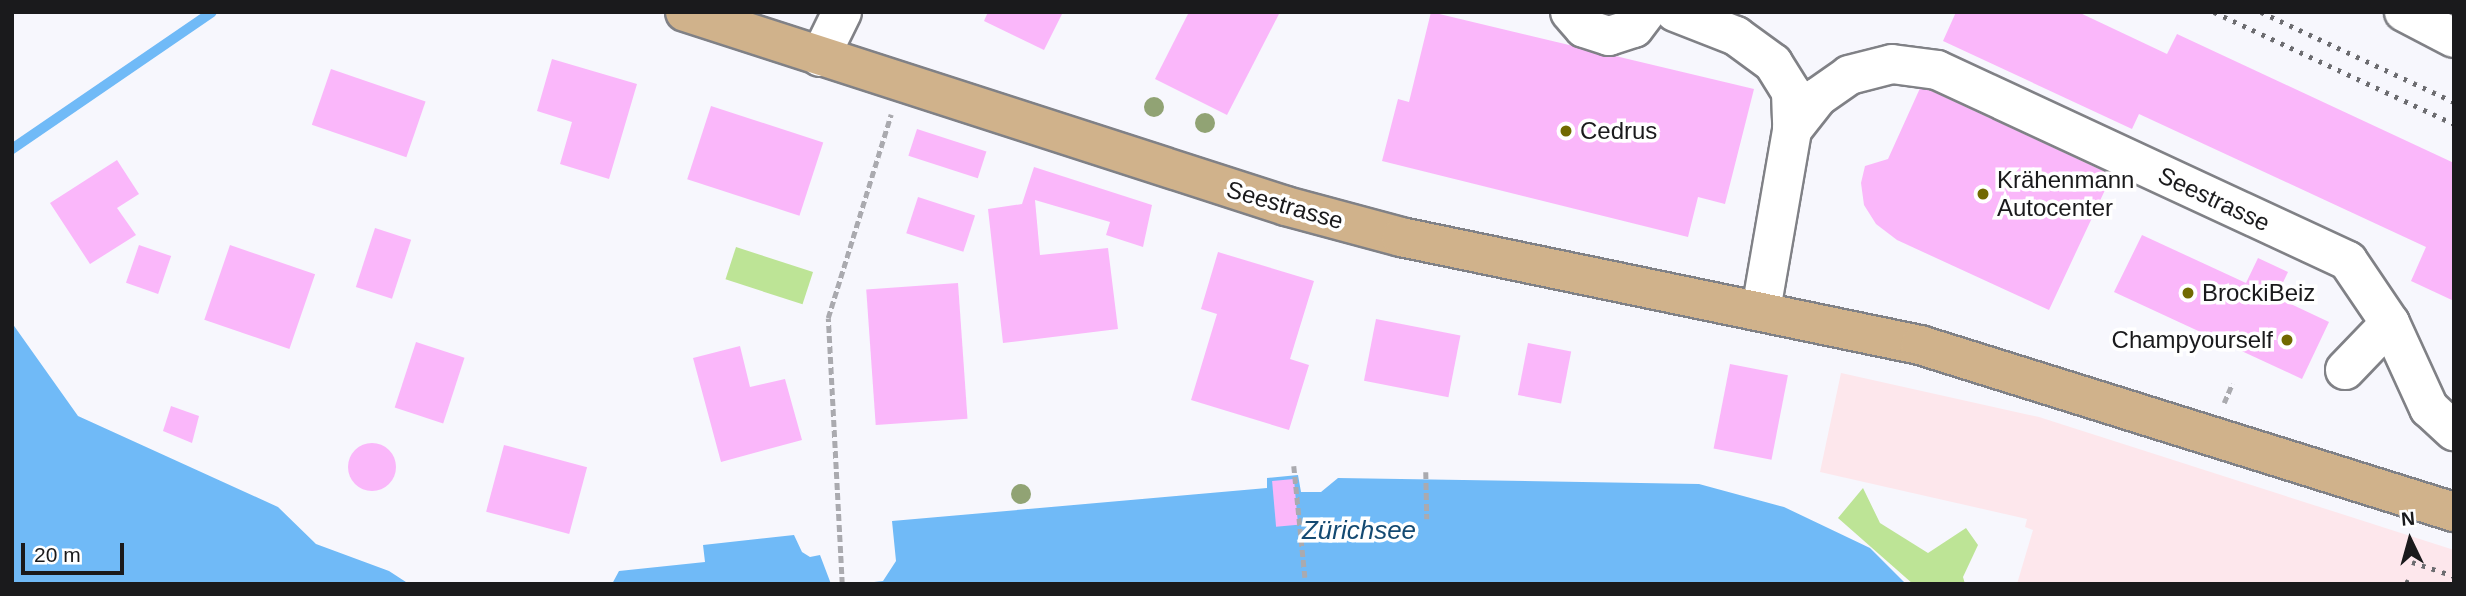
<!DOCTYPE html>
<meta charset="utf-8">
<style>
body{margin:0}
#map{position:relative;width:2466px;height:596px;overflow:hidden;background:#f7f7fd;font-family:Helvetica,sans-serif}
div>[style]{position:absolute}
.commercial>*{inset:0;background:#fde7ec}
.green>*{inset:0;background:#bde496;transform-origin:0 0}
.water>*{inset:0;background:#70baf7}
.stream>*{height:10px;margin:-5px;padding:0 5px;transform-origin:5px;border-radius:5px;background:#70baf7}
.building>*{inset:0;background:#fab7fa;transform-origin:0 0}
.round{border-radius:50%}
.path>*{height:4.5px;margin-top:-2.25px;transform-origin:0;background:repeating-linear-gradient(90deg,#aaaaaf 0 7px,transparent 0 10.5px)}
.roads{filter:drop-shadow(2px 0 #808186) drop-shadow(-2px 0 #808186) drop-shadow(0 2px #808186) drop-shadow(0 -2px #808186)}
.minor>*{height:38px;margin:-19px;padding:0 19px;transform-origin:19px;border-radius:19px;background:#fff}
.major>*{height:38px;margin:-19px;padding:0 19px;transform-origin:19px;border-radius:19px;background:#d0b28b}
.rail>*{height:5px;margin-top:-2.5px;transform-origin:0;background:repeating-linear-gradient(90deg,#6c6c70 0 3.5px,transparent 0 10.5px)}
.trees>*{width:20px;height:20px;margin:-10px;border-radius:50%;background:#91a374}
.dots>*{width:19px;height:19px;translate:-50% -50%;box-sizing:border-box;border:4px solid #fff;border-radius:50%}
span{translate:-50% -50%;white-space:nowrap;text-align:center;line-height:1.15;-webkit-text-stroke:7px #fff;paint-order:stroke}
.poi-label{font-size:24px;color:#1a1a1c}
.left{translate:0 -50%;text-align:left}
.right{translate:-100% -50%;text-align:right}
.street-label{font-size:24px;color:#1a1a1c}
.water-label{font-size:26px;color:#144a72;font-style:italic}
.frame{position:absolute;inset:0;border:14px solid #1a1a1c;pointer-events:none}
.north{position:absolute;left:2375px;top:505px;width:70px;height:70px;-webkit-text-stroke:5px #fff;paint-order:stroke;rotate:355deg;font-size:19px;font-weight:700;line-height:28px;text-align:center;color:#1a1a1c}
.north::after{content:'';display:block;margin:auto;width:24px;height:32px;background:#1a1a1c;clip-path:polygon(50% 0,100% 100%,50% 72%,0 100%)}
.scale{position:absolute;left:21px;top:543px;width:103px;height:32px;box-sizing:border-box;border:4px solid #1a1a1c;border-top:0;padding-left:9px;font-size:21px;line-height:24px;white-space:nowrap;color:#1a1a1c;-webkit-text-stroke:5px #fff;paint-order:stroke}
</style>
<div id="map">
<div class="commercial">
<div style="clip-path:polygon(1841px 373px,2039px 417px,2454px 550px,2454px 584px,2017px 584px,2033px 530px,2025px 527px,2027px 519px,1820px 472px)"></div>
</div>
<div class="green">
<div style="left:736px;top:247px;width:81px;height:34px;rotate:18deg"></div>
<div style="clip-path:polygon(1863px 488px,1880px 523px,1928px 553px,1966px 528px,1978px 545px,1963px 577px,1965px 584px,1913px 584px,1838px 518px)"></div>
</div>
<div class="water">
<div style="clip-path:polygon(12px 323px,78px 416px,278px 507px,316px 544px,389px 571px,409px 584px,12px 584px)"></div>
<div style="clip-path:polygon(1298px 475px,1301px 492px,1321px 492px,1338px 478px,1699px 484px,1784px 507px,1870px 548px,1906px 584px,856px 584px,883px 581px,896px 561px,892px 521px,1267px 488px,1267px 478px)"></div>
<div style="clip-path:polygon(794px 535px,802px 552px,810px 557px,820px 555px,831px 584px,612px 584px,619px 571px,705px 562px,703px 545px)"></div>
</div>
<div class="stream">
<div style="left:12px;top:149px;width:242px;rotate:-34.4deg"></div>
</div>
<div class="building">
<div style="clip-path:polygon(988px 12px,1063px 12px,1044px 50px,984px 21px)"></div>
<div style="clip-path:polygon(1189px 12px,1280px 12px,1227px 115px,1155px 79px)"></div>
<div style="clip-path:polygon(1431px 12px,1754px 89px,1725px 204px,1698px 197px,1688px 237px,1382px 161px,1398px 99px,1409px 102px)"></div>
<div style="clip-path:polygon(1956px 12px,2078px 12px,2167px 54px,2177px 34px,2454px 163px,2454px 301px,2411px 281px,2426px 247px,2139px 114px,2132px 129px,1943px 41px)"></div>
<div style="clip-path:polygon(552px 59px,637px 84px,609px 179px,560px 164px,572px 122px,537px 111px)"></div>
<div style="left:331px;top:69px;width:100px;height:59px;rotate:19deg"></div>
<div style="clip-path:polygon(1921px 86px,2112px 175px,2049px 310px,1897px 240px,1876px 224px,1864px 205px,1861px 183px,1865px 166px,1888px 159px)"></div>
<div style="left:711px;top:106px;width:118px;height:77px;rotate:18deg"></div>
<div style="left:917px;top:129px;width:73px;height:28px;rotate:18deg"></div>
<div style="clip-path:polygon(117px 160px,139px 194px,117px 208px,136px 235px,90px 264px,50px 203px)"></div>
<div style="clip-path:polygon(1034px 167px,1152px 205px,1143px 247px,1106px 235px,1110px 222px,1035px 200px,1040px 255px,1108px 248px,1118px 329px,1003px 343px,988px 209px,1022px 204px)"></div>
<div style="left:918px;top:197px;width:60px;height:38px;rotate:18deg"></div>
<div style="left:375px;top:228px;width:38px;height:62px;rotate:18deg"></div>
<div style="clip-path:polygon(2142px 235px,2246px 283px,2258px 258px,2288px 272px,2276px 297px,2329px 322px,2302px 379px,2114px 292px)"></div>
<div style="left:139px;top:245px;width:34px;height:40px;rotate:19deg"></div>
<div style="left:230px;top:245px;width:90px;height:79px;rotate:19deg"></div>
<div style="clip-path:polygon(1218px 252px,1314px 281px,1290px 359px,1309px 365px,1289px 430px,1191px 400px,1217px 314px,1201px 309px)"></div>
<div style="left:958px;top:283px;width:136px;height:92px;rotate:86deg"></div>
<div style="left:1376px;top:319px;width:86px;height:63px;rotate:11deg"></div>
<div style="left:416px;top:342px;width:51px;height:69px;rotate:18deg"></div>
<div style="left:1528px;top:343px;width:44px;height:53px;rotate:11deg"></div>
<div style="clip-path:polygon(740px 346px,750px 387px,785px 379px,802px 440px,721px 462px,693px 358px)"></div>
<div style="left:1730px;top:364px;width:59px;height:86px;rotate:11deg"></div>
<div style="clip-path:polygon(171px 406px,199px 416px,192px 443px,163px 431px)"></div>
<div class="round" style="left:348px;top:443px;width:48px;height:48px"></div>
<div style="left:504px;top:445px;width:86px;height:69px;rotate:15deg"></div>
<div style="left:1294px;top:479px;width:46px;height:22px;rotate:85deg"></div>
</div>
<div class="path">
<div style="left:2224px;top:403px;width:21px;rotate:-67deg"></div>
<div style="left:1294px;top:466px;width:112px;rotate:84.3deg"></div>
<div style="left:1426px;top:472px;width:47px;rotate:88.8deg"></div>
<div style="left:842px;top:584px;width:266px;rotate:-93deg"></div>
<div style="left:828px;top:318px;width:213px;rotate:-72.8deg"></div>
</div>
<div class="roads">
<div class="minor">
<div style="left:1570px;top:12px;width:21px;rotate:49deg"></div>
<div style="left:1584px;top:28px;width:26px;rotate:18deg"></div>
<div style="left:1609px;top:36px;width:26px;rotate:-18deg"></div>
<div style="left:1634px;top:28px;width:20px;rotate:-53deg"></div>
<div style="left:1675px;top:12px;width:66px;rotate:21.5deg"></div>
<div style="left:1736px;top:36px;width:46px;rotate:36.1deg"></div>
<div style="left:1773px;top:63px;width:34px;rotate:58deg"></div>
<div style="left:1791px;top:92px;width:38px;rotate:88deg"></div>
<div style="left:2404px;top:12px;width:56px;rotate:27.5deg"></div>
<div style="left:820px;top:57px;width:50px;rotate:-63.9deg"></div>
<div style="left:1761px;top:310px;width:183px;rotate:-80.2deg"></div>
<div style="left:1792px;top:130px;width:42px;rotate:-51.8deg"></div>
<div style="left:1818px;top:97px;width:38px;rotate:-35deg"></div>
<div style="left:1849px;top:75px;width:44px;rotate:-14.3deg"></div>
<div style="left:1892px;top:64px;width:45px;rotate:7.6deg"></div>
<div style="left:1937px;top:70px;width:453px;rotate:24.9deg"></div>
<div style="left:2348px;top:261px;width:75px;rotate:55.9deg"></div>
<div style="left:2390px;top:323px;width:94px;rotate:65.4deg"></div>
<div style="left:2429px;top:408px;width:34px;rotate:43deg"></div>
<div style="left:2345px;top:370px;width:65px;rotate:-46.2deg"></div>
</div>
<div class="major">
<div style="left:685px;top:12px;width:632px;rotate:17.89deg"></div>
<div style="left:1286px;top:206px;width:119px;rotate:15.1deg"></div>
<div style="left:1401px;top:237px;width:530px;rotate:11.76deg"></div>
<div style="left:1920px;top:345px;width:560px;rotate:17.37deg"></div>
</div>
</div>
<div class="rail">
<div style="left:2214px;top:12px;width:265px;rotate:25deg"></div>
<div style="left:2261px;top:12px;width:213px;rotate:25deg"></div>
<div style="left:2412px;top:562px;width:44px;rotate:18.4deg"></div>
<div style="left:2405px;top:581px;width:9px;rotate:21deg"></div>
</div>
<div class="trees">
<div style="left:1154px;top:107px"></div>
<div style="left:1205px;top:123px"></div>
<div style="left:1021px;top:494px"></div>
</div>
<div class="dots">
<div style="left:1566px;top:131px;background:#716901"></div>
<div style="left:1983px;top:194px;background:#716901"></div>
<div style="left:2188px;top:293px;background:#716901"></div>
<div style="left:2287px;top:340px;background:#716901"></div>
</div>
<div class="poi-label">
<span class="left" style="left:1580px;top:131px">Cedrus</span>
<span class="left" style="left:1997px;top:194px">Krähenmann<br>Autocenter</span>
<span class="left" style="left:2202px;top:293px">BrockiBeiz</span>
<span class="right" style="left:2273px;top:340px">Champyourself</span>
</div>
<div class="street-label">
<span style="left:2214px;top:199px;rotate:25deg">Seestrasse</span>
<span style="left:1285px;top:205px;rotate:16deg">Seestrasse</span>
</div>
<div class="water-label">
<span style="left:1359px;top:531px">Zürichsee</span>
</div>
<div class="frame"></div>
<div class="north">N</div>
<div class="scale">20 m</div>
</div>
